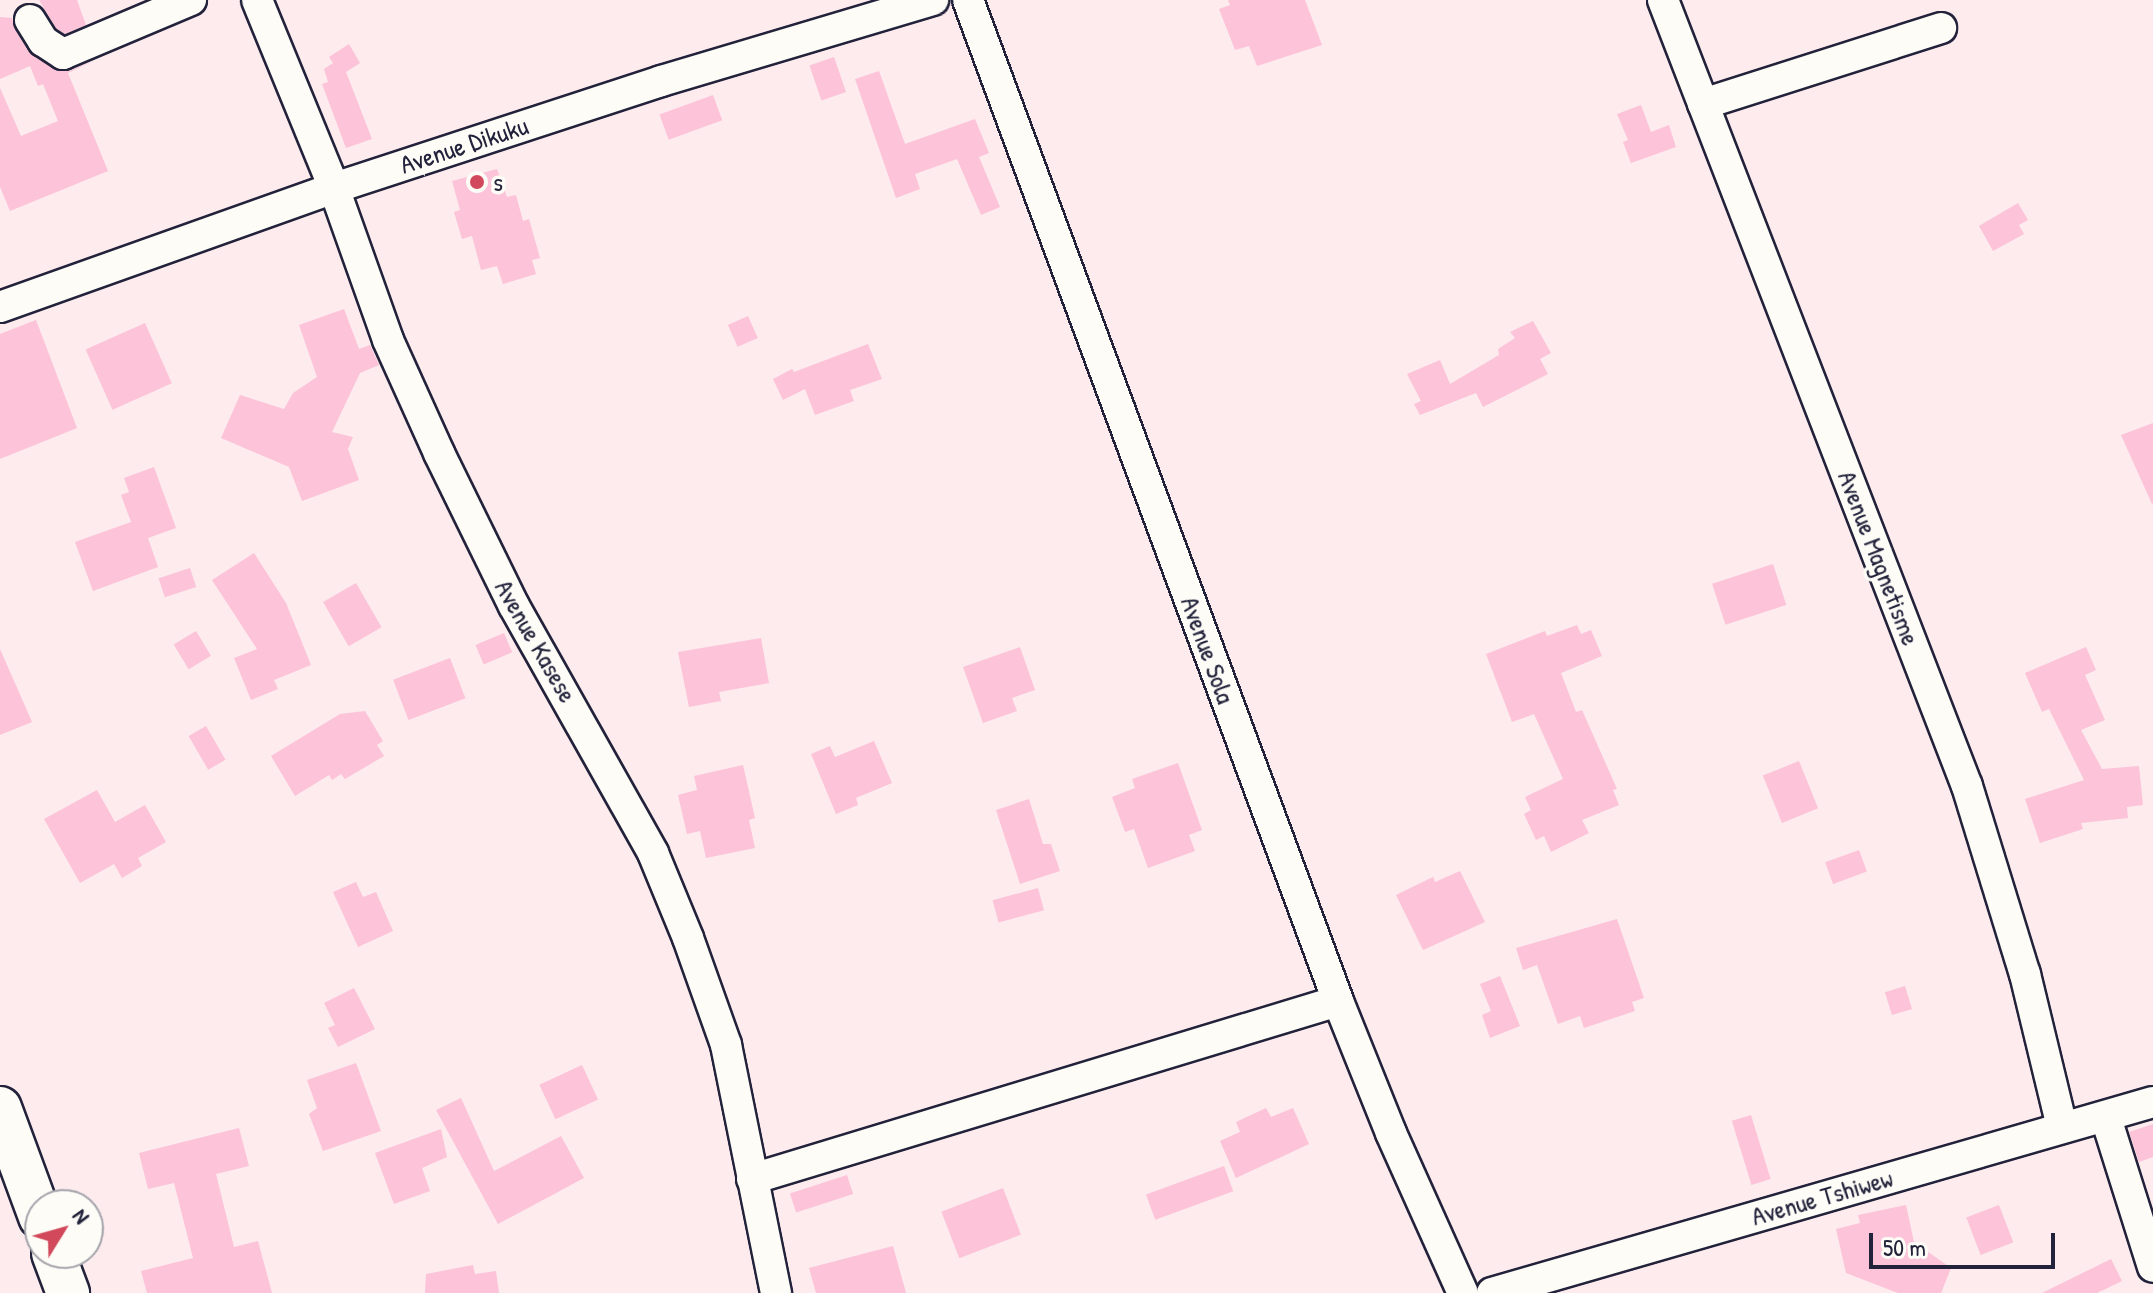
<!DOCTYPE html>
<style>
body{margin:0}
#map{position:relative;width:2153px;height:1293px;overflow:hidden;background:#fdebee;font-family:"Patrick Hand",sans-serif}
div>[style]{position:absolute}
.building>*{inset:0;background:#fcc3d9;transform-origin:0 0}
.roads{filter:drop-shadow(2px 0 #22223b) drop-shadow(-2px 0 #22223b) drop-shadow(0 2px #22223b) drop-shadow(0 -2px #22223b)}
.street>*{height:30px;margin:-15px;padding:0 15px;transform-origin:15px;border-radius:15px;background:#fdfcf7}
.secondary>*{height:42px;margin:-21px;padding:0 21px;transform-origin:21px;border-radius:21px;background:#fdfcf7}
.dots>*{width:22px;height:22px;translate:-50% -50%;box-sizing:border-box;border:4px solid #fdfcf7;border-radius:50%}
span{translate:-50% -50%;white-space:nowrap;text-align:center;line-height:1.15;-webkit-text-stroke:7px #fdfcf7;paint-order:stroke}
.street-label{font-size:26px;color:#22223b}
.poi-label{font-size:26px;color:#22223b}
.left{translate:0 -50%;text-align:left}
.north{position:absolute;left:24px;top:1189px;width:80px;height:80px;box-sizing:border-box;background:#fdfcf7;border:2px solid #a5a5ac;border-radius:50%;rotate:53deg;font-size:22px;font-weight:700;line-height:32px;text-align:center;color:#22223b}
.north::after{content:'';display:block;margin:auto;width:28px;height:36px;background:#d1495b;clip-path:polygon(50% 0,100% 100%,50% 72%,0 100%)}
.scale{position:absolute;left:1869px;top:1233px;width:186px;height:36px;box-sizing:border-box;border:4px solid #22223b;border-top:0;padding-left:10px;font-size:24px;line-height:28px;white-space:nowrap;color:#22223b;-webkit-text-stroke:6px #fdfcf7;paint-order:stroke}
</style>
<div id="map">
<div class="building">
<div style="clip-path:polygon(39px 0,77px 0,86px 25px,65px 34px,56px 28px)"></div>
<div style="clip-path:polygon(1228px 0,1305px 0,1322px 45px,1257px 66px,1249px 46px,1235px 50px,1219px 9px,1230px 5px)"></div>
<div style="clip-path:polygon(0 17px,12px 18px,15px 29px,28px 51px,54px 69px,69px 71px,93px 61px,68px 73px,108px 171px,10px 211px,0 187px,0 88px,21px 136px,58px 121px,43px 84px,38px 86px,30px 66px,0 79px)"></div>
<div style="clip-path:polygon(349px 44px,360px 63px,346px 72px,372px 139px,346px 148px,322px 84px,328px 82px,324px 69px,333px 63px,329px 57px)"></div>
<div style="left:834px;top:57px;width:37px;height:26px;rotate:71deg"></div>
<div style="clip-path:polygon(879px 71px,905px 144px,975px 119px,989px 153px,979px 157px,1000px 207px,981px 215px,957px 159px,915px 174px,920px 189px,896px 198px,855px 79px)"></div>
<div style="left:713px;top:95px;width:27px;height:57px;rotate:70deg"></div>
<div style="clip-path:polygon(1641px 105px,1651px 132px,1669px 125px,1676px 147px,1631px 163px,1623px 142px,1628px 140px,1617px 114px)"></div>
<div style="clip-path:polygon(497px 169px,507px 197px,516px 195px,523px 221px,529px 219px,540px 258px,532px 260px,536px 274px,503px 284px,497px 266px,481px 270px,472px 236px,462px 239px,454px 212px,460px 210px,452px 181px)"></div>
<div style="clip-path:polygon(2018px 203px,2028px 220px,2019px 225px,2024px 234px,1993px 251px,1979px 226px)"></div>
<div style="clip-path:polygon(344px 309px,359px 349px,370px 345px,379px 365px,360px 373px,332px 432px,353px 437px,348px 449px,359px 480px,302px 501px,289px 467px,221px 438px,240px 395px,284px 409px,293px 393px,317px 377px,299px 325px)"></div>
<div style="left:748px;top:316px;width:24px;height:22px;rotate:66deg"></div>
<div style="clip-path:polygon(36px 320px,77px 428px,0 459px,0 334px)"></div>
<div style="clip-path:polygon(1533px 321px,1551px 353px,1540px 359px,1548px 374px,1483px 407px,1476px 393px,1420px 415px,1414px 404px,1421px 401px,1407px 374px,1440px 360px,1450px 384px,1499px 355px,1498px 349px,1515px 338px,1510px 332px)"></div>
<div style="left:145px;top:323px;width:66px;height:65px;rotate:66deg"></div>
<div style="clip-path:polygon(868px 344px,882px 379px,850px 390px,854px 401px,815px 415px,805px 389px,783px 400px,773px 379px,792px 369px,794px 372px)"></div>
<div style="clip-path:polygon(2153px 423px,2153px 503px,2152px 504px,2121px 435px)"></div>
<div style="clip-path:polygon(154px 467px,176px 528px,148px 538px,158px 567px,93px 591px,75px 542px,131px 522px,121px 495px,129px 492px,124px 478px)"></div>
<div style="clip-path:polygon(254px 553px,286px 603px,311px 665px,274px 680px,278px 689px,251px 700px,234px 658px,257px 649px,212px 580px)"></div>
<div style="left:1773px;top:564px;width:43px;height:64px;rotate:72deg"></div>
<div style="left:190px;top:568px;width:20px;height:33px;rotate:72deg"></div>
<div style="left:356px;top:583px;width:51px;height:38px;rotate:60deg"></div>
<div style="clip-path:polygon(1577px 625px,1581px 634px,1591px 630px,1602px 656px,1561px 673px,1576px 712px,1582px 710px,1617px 789px,1613px 790px,1619px 805px,1582px 820px,1589px 833px,1551px 852px,1544px 836px,1536px 840px,1524px 814px,1531px 810px,1525px 797px,1563px 779px,1534px 714px,1512px 722px,1486px 654px,1545px 631px,1547px 636px)"></div>
<div style="left:196px;top:631px;width:29px;height:26px;rotate:59deg"></div>
<div style="left:504px;top:633px;width:21px;height:31px;rotate:67deg"></div>
<div style="clip-path:polygon(761px 638px,769px 683px,719px 692px,721px 701px,689px 707px,678px 652px)"></div>
<div style="clip-path:polygon(1020px 647px,1035px 690px,1012px 698px,1017px 711px,983px 723px,963px 667px)"></div>
<div style="clip-path:polygon(2086px 647px,2096px 670px,2085px 675px,2105px 720px,2081px 730px,2102px 769px,2139px 766px,2143px 805px,2127px 807px,2128px 818px,2081px 823px,2083px 829px,2040px 843px,2025px 799px,2084px 780px,2049px 709px,2042px 712px,2025px 673px)"></div>
<div style="clip-path:polygon(0 649px,32px 722px,0 735px)"></div>
<div style="left:450px;top:658px;width:43px;height:61px;rotate:69deg"></div>
<div style="clip-path:polygon(365px 711px,383px 741px,377px 745px,384px 756px,345px 779px,341px 774px,332px 780px,329px 775px,295px 796px,271px 756px,340px 714px)"></div>
<div style="left:206px;top:726px;width:39px;height:20px;rotate:60deg"></div>
<div style="clip-path:polygon(874px 741px,892px 783px,856px 798px,858px 805px,836px 814px,811px 754px,830px 746px,835px 757px)"></div>
<div style="left:1799px;top:761px;width:51px;height:39px;rotate:68deg"></div>
<div style="clip-path:polygon(1178px 763px,1202px 830px,1189px 835px,1195px 851px,1148px 868px,1134px 829px,1125px 832px,1112px 797px,1135px 788px,1132px 779px)"></div>
<div style="clip-path:polygon(743px 765px,755px 818px,749px 820px,755px 848px,706px 858px,700px 831px,687px 834px,678px 795px,697px 790px,694px 776px)"></div>
<div style="clip-path:polygon(97px 790px,115px 822px,145px 805px,166px 842px,138px 858px,142px 866px,122px 878px,114px 864px,80px 883px,44px 819px)"></div>
<div style="clip-path:polygon(1029px 799px,1043px 844px,1051px 844px,1060px 871px,1020px 884px,996px 810px)"></div>
<div style="left:1859px;top:850px;width:23px;height:36px;rotate:70deg"></div>
<div style="clip-path:polygon(1460px 871px,1485px 922px,1423px 950px,1396px 895px,1433px 877px,1435px 882px)"></div>
<div style="clip-path:polygon(356px 882px,363px 897px,376px 892px,393px 931px,358px 947px,333px 892px)"></div>
<div style="left:1038px;top:888px;width:23px;height:47px;rotate:75deg"></div>
<div style="clip-path:polygon(1617px 919px,1644px 998px,1632px 1002px,1635px 1011px,1584px 1028px,1580px 1016px,1558px 1024px,1537px 965px,1523px 970px,1516px 948px)"></div>
<div style="clip-path:polygon(1500px 976px,1520px 1026px,1490px 1038px,1482px 1015px,1491px 1011px,1480px 984px)"></div>
<div style="left:1905px;top:986px;width:24px;height:21px;rotate:73deg"></div>
<div style="clip-path:polygon(354px 988px,375px 1029px,338px 1047px,328px 1028px,335px 1025px,324px 1003px)"></div>
<div style="clip-path:polygon(356px 1063px,381px 1131px,323px 1151px,309px 1114px,317px 1108px,307px 1080px)"></div>
<div style="left:582px;top:1065px;width:38px;height:47px;rotate:65deg"></div>
<div style="clip-path:polygon(461px 1098px,494px 1171px,561px 1136px,584px 1178px,498px 1224px,436px 1110px)"></div>
<div style="clip-path:polygon(1266px 1108px,1271px 1117px,1293px 1108px,1309px 1144px,1236px 1178px,1220px 1141px,1240px 1132px,1236px 1122px)"></div>
<div style="left:1751px;top:1115px;width:67px;height:20px;rotate:73deg"></div>
<div style="clip-path:polygon(2153px 1124px,2153px 1157px,2139px 1162px,2129px 1132px)"></div>
<div style="clip-path:polygon(239px 1128px,249px 1166px,216px 1174px,234px 1247px,258px 1241px,272px 1293px,147px 1293px,141px 1271px,193px 1258px,174px 1183px,148px 1189px,139px 1153px)"></div>
<div style="clip-path:polygon(441px 1129px,447px 1157px,422px 1168px,430px 1191px,394px 1204px,375px 1153px)"></div>
<div style="left:1224px;top:1166px;width:27px;height:83px;rotate:70deg"></div>
<div style="left:847px;top:1175px;width:20px;height:60px;rotate:72deg"></div>
<div style="left:1003px;top:1188px;width:50px;height:66px;rotate:69deg"></div>
<div style="clip-path:polygon(1906px 1205px,1914px 1242px,1951px 1268px,1941px 1293px,1898px 1293px,1846px 1273px,1836px 1229px,1860px 1223px,1858px 1215px)"></div>
<div style="left:1999px;top:1205px;width:40px;height:35px;rotate:69deg"></div>
<div style="clip-path:polygon(893px 1246px,906px 1293px,816px 1293px,809px 1268px)"></div>
<div style="clip-path:polygon(2111px 1259px,2122px 1281px,2097px 1293px,2042px 1293px)"></div>
<div style="clip-path:polygon(473px 1265px,475px 1274px,496px 1271px,499px 1293px,425px 1293px,426px 1274px)"></div>
</div>
<div class="roads">
<div class="street">
<div style="left:257px;top:0;width:203px;rotate:67.7deg"></div>
<div style="left:334px;top:188px;width:161px;rotate:70.4deg"></div>
<div style="left:388px;top:340px;width:124px;rotate:65.7deg"></div>
<div style="left:439px;top:453px;width:170px;rotate:63.9deg"></div>
<div style="left:514px;top:606px;width:283px;rotate:60.6deg"></div>
<div style="left:653px;top:853px;width:92px;rotate:67.6deg"></div>
<div style="left:688px;top:938px;width:114px;rotate:70.4deg"></div>
<div style="left:726px;top:1045px;width:253px;rotate:78.6deg"></div>
<div style="left:968px;top:0;width:1067px;rotate:69.71deg"></div>
<div style="left:1338px;top:1001px;width:142px;rotate:68.1deg"></div>
<div style="left:1391px;top:1133px;width:175px;rotate:65.8deg"></div>
<div style="left:1663px;top:0;width:843px;rotate:68.86deg"></div>
<div style="left:1967px;top:786px;width:197px;rotate:72.9deg"></div>
<div style="left:2025px;top:974px;width:157px;rotate:76.4deg"></div>
<div style="left:30px;top:20px;width:25px;rotate:58deg"></div>
<div style="left:43px;top:41px;width:24px;rotate:33deg"></div>
<div style="left:63px;top:54px;width:139px;rotate:-22.9deg"></div>
<div style="left:1703px;top:104px;width:250px;rotate:-17.7deg"></div>
<div style="left:0;top:307px;width:355px;rotate:-19.6deg"></div>
<div style="left:334px;top:188px;width:344px;rotate:-18.1deg"></div>
<div style="left:661px;top:81px;width:284px;rotate:-16.6deg"></div>
<div style="left:2106px;top:1118px;width:156px;rotate:72.5deg"></div>
<div style="left:752px;top:1179px;width:612px;rotate:-16.9deg"></div>
<div style="left:1492px;top:1293px;width:688px;rotate:-16.12deg"></div>
</div>
<div class="secondary">
<div style="left:0;top:1108px;width:116px;rotate:69.8deg"></div>
<div style="left:53px;top:1253px;width:43px;rotate:69.4deg"></div>
</div>
</div>
<div class="dots">
<div style="left:477px;top:182px;background:#d1495b"></div>
</div>
<div class="street-label">
<span style="left:464px;top:145px;rotate:-18deg">Avenue Dikuku</span>
<span style="left:1879px;top:558px;rotate:69deg">Avenue Magnetisme</span>
<span style="left:536px;top:641px;rotate:60deg">Avenue Kasese</span>
<span style="left:1208px;top:650px;rotate:70deg">Avenue Sola</span>
<span style="left:1822px;top:1197px;rotate:-16deg">Avenue Tshiwew</span>
</div>
<div class="poi-label">
<span class="left" style="left:493px;top:182px">s</span>
</div>
<div class="north">N</div>
<div class="scale">50 m</div>
</div>
